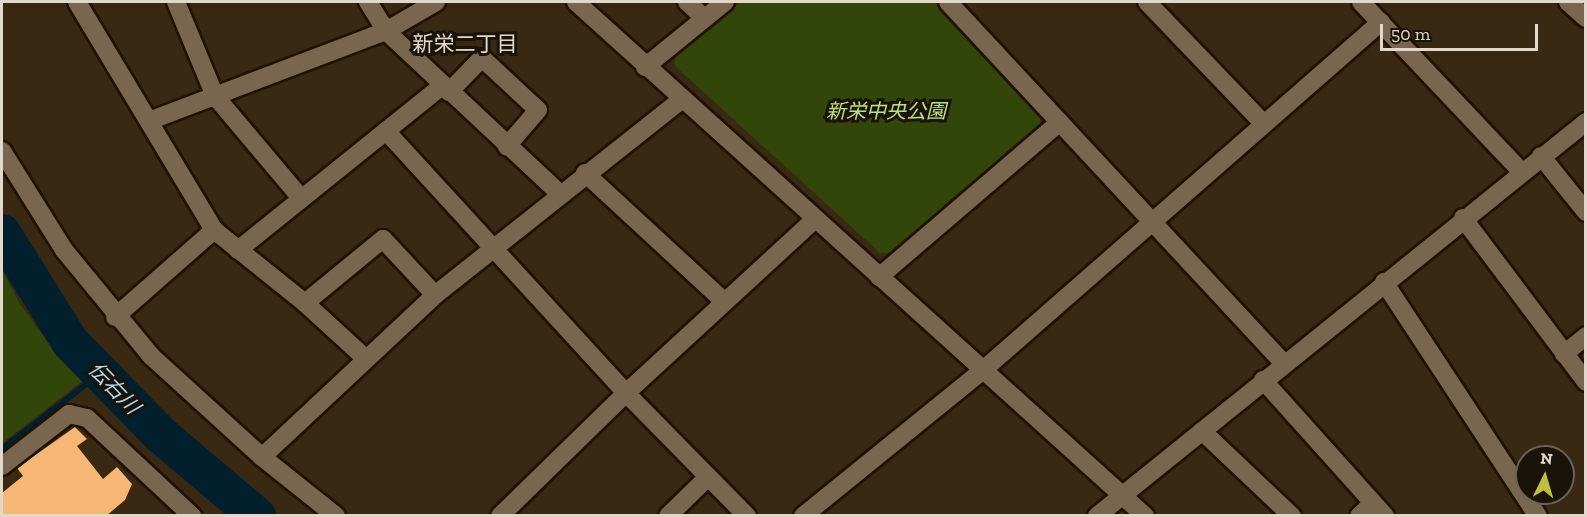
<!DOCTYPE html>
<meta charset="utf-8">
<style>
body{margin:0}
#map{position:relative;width:1587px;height:517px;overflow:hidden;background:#392913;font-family:"Zilla Slab","Noto Sans JP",serif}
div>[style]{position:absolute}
.green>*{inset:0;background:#334609}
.stream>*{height:6px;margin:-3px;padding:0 3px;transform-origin:3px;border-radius:3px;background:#021f2e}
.river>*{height:38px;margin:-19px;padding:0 19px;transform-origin:19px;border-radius:19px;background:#021f2e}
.building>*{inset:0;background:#f7b774}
.roads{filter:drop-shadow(2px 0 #201100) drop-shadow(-2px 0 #201100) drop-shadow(0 2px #201100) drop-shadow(0 -2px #201100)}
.minor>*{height:18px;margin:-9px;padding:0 9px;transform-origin:9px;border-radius:9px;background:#79664e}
span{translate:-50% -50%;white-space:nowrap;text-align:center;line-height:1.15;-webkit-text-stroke:6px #1a130a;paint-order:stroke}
.park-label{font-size:20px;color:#bae277;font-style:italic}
.neighbourhood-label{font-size:21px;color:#e2d7ca}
.water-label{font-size:21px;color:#afdaf3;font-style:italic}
.frame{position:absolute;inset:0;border:3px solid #e2d7ca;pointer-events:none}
.north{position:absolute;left:1515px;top:445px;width:60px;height:60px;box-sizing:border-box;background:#1a130a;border:2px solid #6a6157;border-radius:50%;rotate:5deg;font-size:16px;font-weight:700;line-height:24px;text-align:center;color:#e2d7ca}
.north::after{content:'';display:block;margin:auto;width:21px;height:27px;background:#bfbe41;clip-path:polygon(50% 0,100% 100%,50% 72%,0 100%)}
.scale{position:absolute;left:1380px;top:24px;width:158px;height:27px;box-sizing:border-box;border:3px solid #e2d7ca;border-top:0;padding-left:8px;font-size:18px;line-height:21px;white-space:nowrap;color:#e2d7ca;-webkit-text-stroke:4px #1a130a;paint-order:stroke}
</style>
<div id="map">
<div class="green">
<div style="clip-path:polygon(741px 2px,935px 2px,1040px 116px,1040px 127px,890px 253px,880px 253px,675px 66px,675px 57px)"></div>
<div style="clip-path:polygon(2px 270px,20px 304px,52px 348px,85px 379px,2px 443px)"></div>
</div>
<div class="stream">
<div style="left:2px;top:449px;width:126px;rotate:-37.6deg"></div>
</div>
<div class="river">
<div style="left:2px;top:233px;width:128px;rotate:58deg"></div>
<div style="left:70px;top:342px;width:130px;rotate:45.6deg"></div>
<div style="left:161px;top:435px;width:126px;rotate:40.2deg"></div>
</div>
<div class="building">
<div style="clip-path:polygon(75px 427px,87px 439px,77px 446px,103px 479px,117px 467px,132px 484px,125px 500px,106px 516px,2px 516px,2px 493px,23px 476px,17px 468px)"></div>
</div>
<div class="roads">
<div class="minor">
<div style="left:77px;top:2px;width:266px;rotate:59deg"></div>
<div style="left:214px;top:230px;width:117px;rotate:38.7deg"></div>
<div style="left:305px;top:303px;width:81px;rotate:42.5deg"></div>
<div style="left:176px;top:2px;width:102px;rotate:67.5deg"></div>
<div style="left:215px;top:96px;width:133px;rotate:49.9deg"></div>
<div style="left:368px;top:2px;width:34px;rotate:58deg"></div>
<div style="left:386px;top:31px;width:237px;rotate:43.1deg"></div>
<div style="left:576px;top:2px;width:767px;rotate:42.09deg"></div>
<div style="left:687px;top:2px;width:23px;rotate:43deg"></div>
<div style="left:948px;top:2px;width:493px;rotate:47.1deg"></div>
<div style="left:1147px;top:2px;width:169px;rotate:46.2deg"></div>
<div style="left:1361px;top:2px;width:233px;rotate:46.6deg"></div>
<div style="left:1568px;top:2px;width:24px;rotate:42deg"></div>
<div style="left:645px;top:67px;width:103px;rotate:-39.1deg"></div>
<div style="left:449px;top:92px;width:47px;rotate:-45.9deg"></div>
<div style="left:482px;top:58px;width:76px;rotate:42.9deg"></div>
<div style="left:538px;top:110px;width:48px;rotate:130.7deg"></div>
<div style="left:149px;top:121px;width:254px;rotate:-20.8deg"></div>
<div style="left:386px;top:31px;width:58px;rotate:-30.1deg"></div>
<div style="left:386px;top:131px;width:355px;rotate:47.5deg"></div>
<div style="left:626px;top:393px;width:173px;rotate:45.5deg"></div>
<div style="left:2px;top:151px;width:117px;rotate:57.9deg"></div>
<div style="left:64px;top:250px;width:137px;rotate:50.6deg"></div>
<div style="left:151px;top:356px;width:150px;rotate:42.3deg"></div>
<div style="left:262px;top:457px;width:95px;rotate:38.6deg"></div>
<div style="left:1541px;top:156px;width:72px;rotate:51.2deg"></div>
<div style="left:585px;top:173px;width:190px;rotate:42.7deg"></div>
<div style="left:1463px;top:218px;width:205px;rotate:53.1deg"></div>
<div style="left:238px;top:250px;width:262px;rotate:-38.8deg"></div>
<div style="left:879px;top:277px;width:238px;rotate:-40.6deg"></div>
<div style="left:1384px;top:282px;width:280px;rotate:56.7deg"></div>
<div style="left:305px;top:303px;width:101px;rotate:-39.4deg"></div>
<div style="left:383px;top:239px;width:76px;rotate:47.1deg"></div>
<div style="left:115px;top:317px;width:132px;rotate:-41.3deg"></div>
<div style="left:1564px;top:354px;width:28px;rotate:-39deg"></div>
<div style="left:1263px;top:380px;width:183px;rotate:48.1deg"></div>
<div style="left:1202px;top:431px;width:124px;rotate:43.4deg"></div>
<div style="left:262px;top:457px;width:237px;rotate:-43.1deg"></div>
<div style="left:435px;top:295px;width:314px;rotate:-38.4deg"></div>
<div style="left:2px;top:466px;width:85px;rotate:-37.8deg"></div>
<div style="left:69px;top:414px;width:18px;rotate:13deg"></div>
<div style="left:87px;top:418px;width:144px;rotate:43deg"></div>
<div style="left:500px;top:516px;width:176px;rotate:-44.3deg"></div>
<div style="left:626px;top:393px;width:257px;rotate:-42.6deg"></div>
<div style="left:668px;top:516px;width:56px;rotate:-44.3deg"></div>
<div style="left:803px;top:516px;width:230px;rotate:-39deg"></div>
<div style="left:982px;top:371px;width:530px;rotate:-41.18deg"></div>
<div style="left:1097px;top:516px;width:628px;rotate:-38.86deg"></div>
<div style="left:1359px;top:516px;width:19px;rotate:-43deg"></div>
</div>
</div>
<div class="park-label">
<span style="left:886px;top:111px">新栄中央公園</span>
</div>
<div class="neighbourhood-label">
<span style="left:465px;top:44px">新栄二丁目</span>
</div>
<div class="water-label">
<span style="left:114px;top:388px;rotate:46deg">伝右川</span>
</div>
<div class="frame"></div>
<div class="north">N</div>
<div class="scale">50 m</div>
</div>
